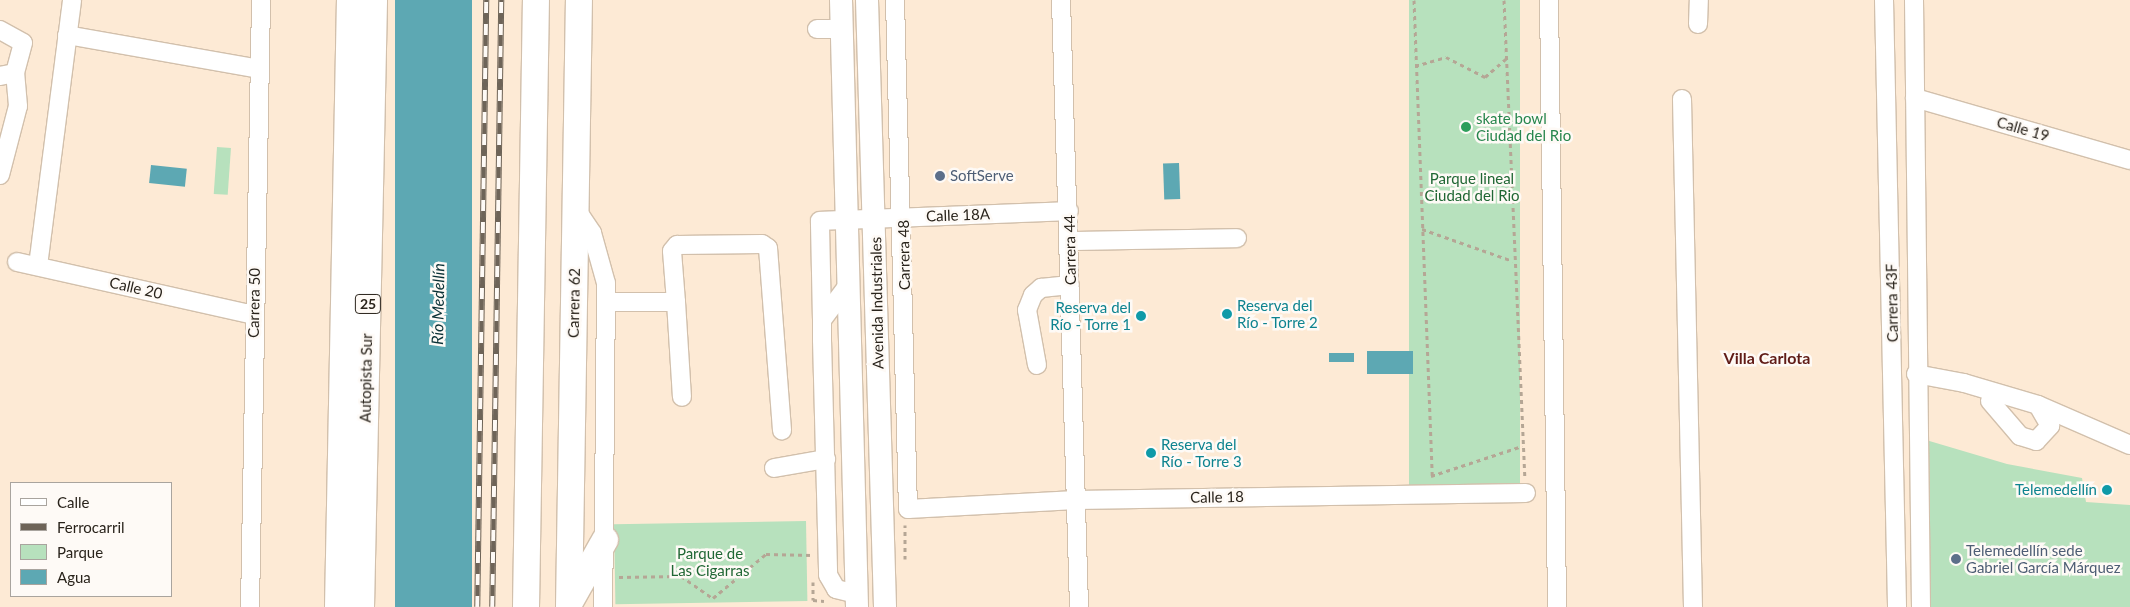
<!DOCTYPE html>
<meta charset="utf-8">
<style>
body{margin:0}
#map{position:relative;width:2130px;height:607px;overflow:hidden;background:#fdead5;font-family:Lato,sans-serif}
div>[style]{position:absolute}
.green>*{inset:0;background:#b7e1bd;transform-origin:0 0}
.water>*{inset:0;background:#5da8b3;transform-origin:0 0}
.path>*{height:3px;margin-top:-1.5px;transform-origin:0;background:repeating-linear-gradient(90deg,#b5a695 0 4px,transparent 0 8px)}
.roads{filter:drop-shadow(1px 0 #d2c0ac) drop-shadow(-1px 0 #d2c0ac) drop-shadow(0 1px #d2c0ac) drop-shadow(0 -1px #d2c0ac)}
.minor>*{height:18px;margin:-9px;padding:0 9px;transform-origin:9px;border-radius:9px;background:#fff}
.major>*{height:22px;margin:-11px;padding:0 11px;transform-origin:11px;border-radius:11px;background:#fff}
.highway>*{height:26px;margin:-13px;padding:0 13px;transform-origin:13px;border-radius:13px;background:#fff}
.rail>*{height:5.5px;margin-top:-2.75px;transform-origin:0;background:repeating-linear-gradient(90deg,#fefaf6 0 11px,#6e6458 0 22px);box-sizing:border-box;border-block:1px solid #6e6458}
.dots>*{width:14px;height:14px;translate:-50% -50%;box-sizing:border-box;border:2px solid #fefaf6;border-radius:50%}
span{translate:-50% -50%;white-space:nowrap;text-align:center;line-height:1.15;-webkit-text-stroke:5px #fefaf6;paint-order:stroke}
.shield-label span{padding:1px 4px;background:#fefaf6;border:1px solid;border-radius:4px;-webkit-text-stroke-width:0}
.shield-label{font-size:14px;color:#29231b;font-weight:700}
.leisure-label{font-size:15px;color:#27864d}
.left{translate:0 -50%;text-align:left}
.street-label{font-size:15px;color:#29231b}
.service-label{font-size:15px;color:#4e5e75}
.park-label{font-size:15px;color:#206734}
.culture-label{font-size:15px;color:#0d838f}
.right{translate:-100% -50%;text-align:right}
.water-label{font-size:16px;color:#093035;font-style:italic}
.neighbourhood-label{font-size:16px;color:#601c17;font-weight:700}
.legend{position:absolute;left:10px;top:482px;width:162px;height:115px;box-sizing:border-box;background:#fefaf6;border:1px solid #a9a49e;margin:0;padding:6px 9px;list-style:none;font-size:15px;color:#29231b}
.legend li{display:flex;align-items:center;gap:10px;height:25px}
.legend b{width:25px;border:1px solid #a9a49e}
</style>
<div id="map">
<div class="green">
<div style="left:1409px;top:0;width:111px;height:486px"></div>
<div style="left:217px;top:147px;width:14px;height:47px;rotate:4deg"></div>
<div style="clip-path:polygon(1926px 440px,2007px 464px,2082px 478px,2086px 502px,2130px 505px,2130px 607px,1931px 607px)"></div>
<div style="left:806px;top:521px;width:80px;height:192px;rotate:89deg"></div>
</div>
<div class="water">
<div style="left:395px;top:0;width:77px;height:607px"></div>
<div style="left:1179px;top:163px;width:36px;height:16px;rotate:88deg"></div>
<div style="left:151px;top:165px;width:36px;height:18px;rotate:6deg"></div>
<div style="left:1367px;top:351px;width:46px;height:23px"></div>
<div style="left:1329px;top:353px;width:25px;height:9px"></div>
</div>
<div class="path">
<div style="left:1414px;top:0;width:479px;rotate:87.8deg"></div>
<div style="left:1504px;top:0;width:477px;rotate:87.5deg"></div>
<div style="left:1415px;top:66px;width:32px;rotate:-16deg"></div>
<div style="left:1446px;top:57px;width:44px;rotate:27.1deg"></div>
<div style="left:1485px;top:77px;width:28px;rotate:-41deg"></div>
<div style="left:1422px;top:229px;width:96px;rotate:19.4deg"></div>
<div style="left:1431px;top:476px;width:96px;rotate:-18.2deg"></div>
<div style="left:905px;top:559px;width:34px;rotate:-90deg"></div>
<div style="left:619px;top:577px;width:62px;rotate:-0.9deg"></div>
<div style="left:681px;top:576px;width:39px;rotate:35deg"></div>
<div style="left:713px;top:598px;width:69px;rotate:-39.7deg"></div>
<div style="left:766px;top:554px;width:46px;rotate:1.2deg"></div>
<div style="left:813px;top:582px;width:18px;rotate:90deg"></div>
<div style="left:813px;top:600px;width:11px;rotate:5deg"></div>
</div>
<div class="roads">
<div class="minor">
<div style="left:895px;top:0;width:509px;rotate:88.54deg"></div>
<div style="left:908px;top:509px;width:168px;rotate:-3.1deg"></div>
<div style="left:1076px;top:500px;width:450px;rotate:-0.9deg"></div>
<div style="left:1061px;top:0;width:607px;rotate:88.3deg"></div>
<div style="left:1549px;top:0;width:607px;rotate:89.24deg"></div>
<div style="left:1884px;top:0;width:607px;rotate:88.77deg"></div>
<div style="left:1914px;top:0;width:607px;rotate:89.34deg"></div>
<div style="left:1698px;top:24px;width:24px;rotate:-88deg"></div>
<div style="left:817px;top:29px;width:25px"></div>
<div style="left:0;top:30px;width:26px;rotate:29deg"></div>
<div style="left:23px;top:43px;width:31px;rotate:105deg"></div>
<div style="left:15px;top:73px;width:15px;rotate:169deg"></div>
<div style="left:67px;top:35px;width:195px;rotate:10deg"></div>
<div style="left:1915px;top:98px;width:224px;rotate:16.1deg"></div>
<div style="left:1682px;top:99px;width:508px;rotate:88.76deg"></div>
<div style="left:0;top:175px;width:71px;rotate:-75.4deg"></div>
<div style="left:18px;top:106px;width:33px;rotate:-95deg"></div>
<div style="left:576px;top:209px;width:29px;rotate:56deg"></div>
<div style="left:592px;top:233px;width:52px;rotate:74.4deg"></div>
<div style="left:606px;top:283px;width:324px;rotate:90.5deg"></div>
<div style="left:1069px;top:241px;width:168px;rotate:-1deg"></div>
<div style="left:17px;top:262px;width:243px;rotate:12.6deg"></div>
<div style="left:38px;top:266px;width:268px;rotate:-82.7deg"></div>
<div style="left:849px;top:284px;width:45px;rotate:126.9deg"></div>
<div style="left:822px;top:320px;width:20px;rotate:90deg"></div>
<div style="left:822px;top:340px;width:235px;rotate:88.5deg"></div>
<div style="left:828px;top:575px;width:16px;rotate:60deg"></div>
<div style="left:836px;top:589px;width:21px;rotate:14deg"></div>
<div style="left:606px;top:302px;width:70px"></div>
<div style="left:676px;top:302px;width:95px;rotate:86.4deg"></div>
<div style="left:676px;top:302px;width:51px;rotate:-94.5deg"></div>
<div style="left:672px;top:251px;width:8px;rotate:-50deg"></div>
<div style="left:677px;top:245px;width:85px;rotate:-0.7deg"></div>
<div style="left:762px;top:244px;width:7px;rotate:34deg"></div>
<div style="left:768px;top:248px;width:183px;rotate:85.6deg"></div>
<div style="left:822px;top:320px;width:99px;rotate:-91.2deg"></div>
<div style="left:820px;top:221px;width:249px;rotate:-2.3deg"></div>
<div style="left:1037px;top:365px;width:56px;rotate:-100.3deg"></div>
<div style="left:1027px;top:310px;width:16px;rotate:-68deg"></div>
<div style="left:1033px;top:295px;width:11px;rotate:-41deg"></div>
<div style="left:1041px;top:288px;width:29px;rotate:-6deg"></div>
<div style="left:1916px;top:374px;width:49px;rotate:10.6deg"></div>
<div style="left:1964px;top:383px;width:77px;rotate:16.6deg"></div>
<div style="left:2038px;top:405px;width:100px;rotate:23.5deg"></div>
<div style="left:1990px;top:401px;width:46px;rotate:49.4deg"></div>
<div style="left:2020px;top:436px;width:17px;rotate:17deg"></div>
<div style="left:2036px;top:441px;width:21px;rotate:-47deg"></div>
<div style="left:2050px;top:426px;width:24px;rotate:-120deg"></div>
<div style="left:774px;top:468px;width:53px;rotate:-9.8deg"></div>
<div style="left:250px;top:607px;width:607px;rotate:-88.96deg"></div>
</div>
<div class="major">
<div style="left:841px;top:0;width:607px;rotate:88.49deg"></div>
<div style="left:867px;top:0;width:607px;rotate:88.3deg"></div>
</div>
<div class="highway">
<div style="left:571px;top:600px;width:69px;rotate:-60.5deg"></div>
<div style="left:338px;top:607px;width:607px;rotate:-88.87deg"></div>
<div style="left:361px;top:607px;width:607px;rotate:-88.77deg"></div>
<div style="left:526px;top:607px;width:607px;rotate:-89.06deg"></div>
<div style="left:569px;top:607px;width:607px;rotate:-89.06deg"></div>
</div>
</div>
<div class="rail">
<div style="left:477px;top:607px;width:607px;rotate:-89.15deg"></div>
<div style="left:492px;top:607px;width:607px;rotate:-89.15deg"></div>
</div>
<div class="dots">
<div style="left:1466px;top:127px;background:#2e9e5b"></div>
<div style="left:940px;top:176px;background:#5c6f8a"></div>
<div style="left:1227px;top:314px;background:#0f9aa8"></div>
<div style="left:1141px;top:316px;background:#0f9aa8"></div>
<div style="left:1151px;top:453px;background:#0f9aa8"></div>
<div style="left:2107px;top:490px;background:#0f9aa8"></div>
<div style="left:1956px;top:559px;background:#5c6f8a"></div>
</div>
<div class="shield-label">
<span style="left:368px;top:304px">25</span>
</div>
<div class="leisure-label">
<span class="left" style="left:1476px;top:127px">skate bowl<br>Ciudad del Rio</span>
</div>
<div class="street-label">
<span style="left:2023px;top:129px;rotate:16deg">Calle 19</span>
<span style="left:958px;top:215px;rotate:-2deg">Calle 18A</span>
<span style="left:1070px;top:250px;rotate:-91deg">Carrera 44</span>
<span style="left:904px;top:255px;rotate:-91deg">Carrera 48</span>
<span style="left:136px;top:288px;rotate:13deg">Calle 20</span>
<span style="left:254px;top:303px;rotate:-89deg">Carrera 50</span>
<span style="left:574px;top:303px;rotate:-89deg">Carrera 62</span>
<span style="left:877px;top:303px;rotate:-91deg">Avenida Industriales</span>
<span style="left:1892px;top:303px;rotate:-91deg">Carrera 43F</span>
<span style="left:366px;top:378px;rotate:-89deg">Autopista Sur</span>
<span style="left:1217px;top:497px;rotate:-1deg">Calle 18</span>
</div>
<div class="service-label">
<span class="left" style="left:950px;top:176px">SoftServe</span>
<span class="left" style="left:1966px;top:559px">Telemedellín sede<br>Gabriel García Márquez</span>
</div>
<div class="park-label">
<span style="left:1472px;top:187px">Parque lineal<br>Ciudad del Rio</span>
<span style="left:710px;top:562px">Parque de<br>Las Cigarras</span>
</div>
<div class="culture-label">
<span class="left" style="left:1237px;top:314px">Reserva del<br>Río - Torre 2</span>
<span class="right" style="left:1131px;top:316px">Reserva del<br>Río - Torre 1</span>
<span class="left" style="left:1161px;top:453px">Reserva del<br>Río - Torre 3</span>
<span class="right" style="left:2097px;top:490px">Telemedellín</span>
</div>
<div class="water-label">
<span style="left:438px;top:304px;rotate:-89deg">Río Medellín</span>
</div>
<div class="neighbourhood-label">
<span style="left:1767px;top:358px">Villa Carlota</span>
</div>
<ul class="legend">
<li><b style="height:6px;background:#fff"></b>Calle</li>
<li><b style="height:6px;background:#6e6458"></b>Ferrocarril</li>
<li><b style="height:14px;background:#b7e1bd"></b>Parque</li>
<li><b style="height:14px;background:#5da8b3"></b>Agua</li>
</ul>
</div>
